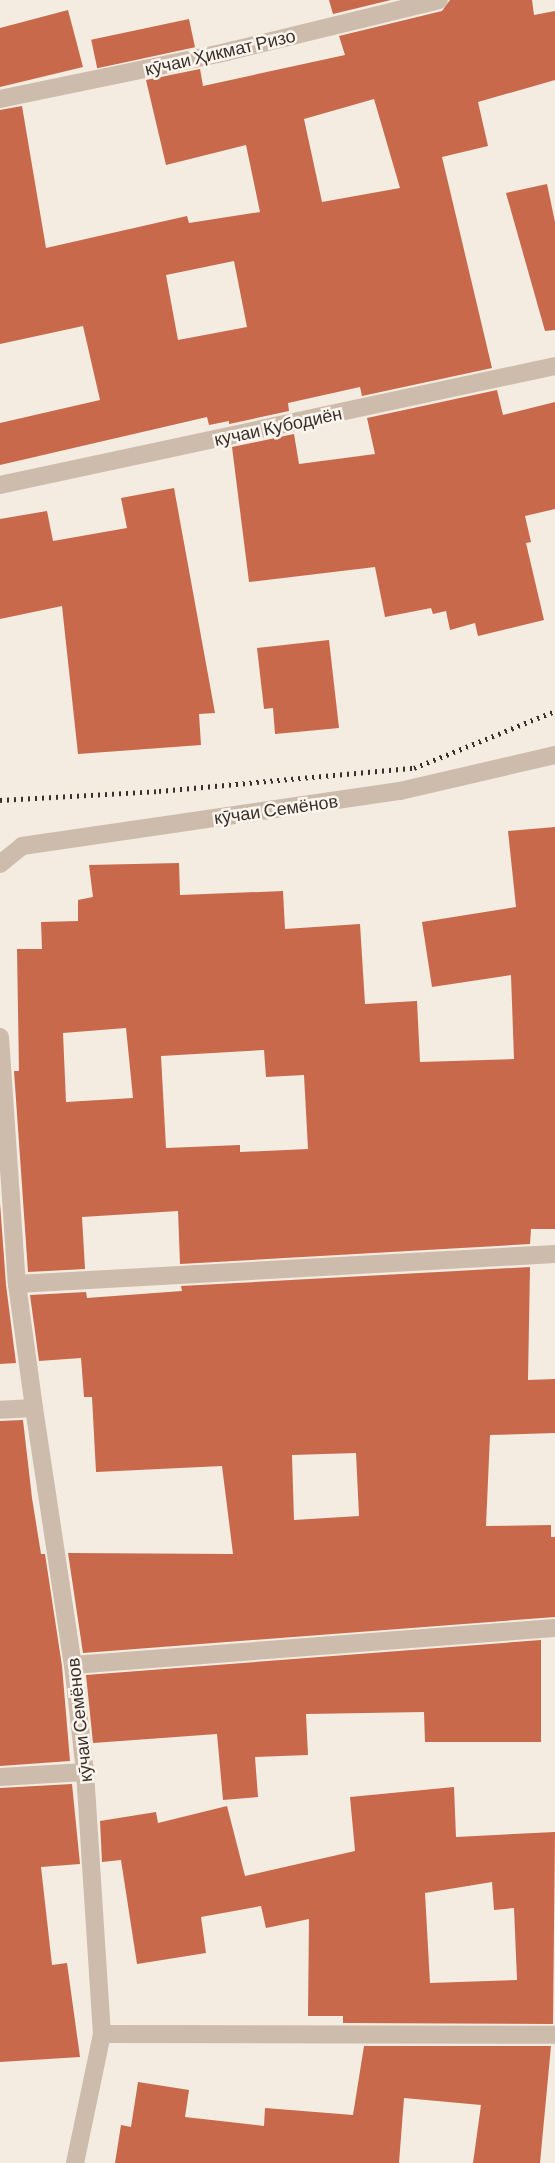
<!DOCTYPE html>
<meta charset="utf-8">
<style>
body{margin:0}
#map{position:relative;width:555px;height:2163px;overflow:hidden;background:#f4ebe1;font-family:Barlow,sans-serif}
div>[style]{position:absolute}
.building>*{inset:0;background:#c8694b;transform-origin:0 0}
.street>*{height:18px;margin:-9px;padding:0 9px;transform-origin:9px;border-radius:9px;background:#cdbbac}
.rail>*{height:5px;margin-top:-2.5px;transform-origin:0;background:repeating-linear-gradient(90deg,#3b302b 0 2px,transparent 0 7px)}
span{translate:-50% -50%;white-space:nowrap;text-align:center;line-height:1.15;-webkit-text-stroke:5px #fbf5ee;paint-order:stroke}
.street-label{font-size:18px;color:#3b302b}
</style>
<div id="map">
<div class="building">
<div style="clip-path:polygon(329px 0,391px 0,333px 14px)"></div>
<div style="clip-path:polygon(evenodd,450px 0,532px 0,534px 15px,555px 11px,555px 80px,478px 102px,488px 146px,442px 157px,492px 368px,362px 396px,360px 387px,288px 403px,289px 411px,229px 424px,229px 421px,209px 425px,207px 417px,0 465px,0 423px,100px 400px,83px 326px,0 344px,0 110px,22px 106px,46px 248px,187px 216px,189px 223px,260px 212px,246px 145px,166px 165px,146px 80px,200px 69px,203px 86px,345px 55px,339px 36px,442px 11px,450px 0,374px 99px,400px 188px,322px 202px,304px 119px,374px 99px,450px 0,234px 261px,247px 327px,178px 340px,166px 275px,234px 261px)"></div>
<div style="clip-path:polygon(68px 10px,83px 67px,0 87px,0 28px)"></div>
<div style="left:189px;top:19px;width:29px;height:100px;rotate:78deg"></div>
<div style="clip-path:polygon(547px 184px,555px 222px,555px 330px,545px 331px,506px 193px)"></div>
<div style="clip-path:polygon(497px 390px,503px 415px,555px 402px,555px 509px,525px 516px,531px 542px,526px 543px,544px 620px,478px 636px,475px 623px,450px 630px,446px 611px,433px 614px,431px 608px,385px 617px,375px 567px,249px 582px,232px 447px,294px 434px,299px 464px,375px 454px,367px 418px)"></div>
<div style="clip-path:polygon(174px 488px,215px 713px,199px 714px,201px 745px,78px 754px,62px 606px,0 619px,0 519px,47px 511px,53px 541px,127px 528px,121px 498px)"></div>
<div style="clip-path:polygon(329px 640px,339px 728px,275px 734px,273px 708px,264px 709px,257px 648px)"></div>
<div style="clip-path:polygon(evenodd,555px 827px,555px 1229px,531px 1229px,530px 1244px,180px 1264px,178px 1211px,82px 1217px,85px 1269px,28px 1272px,14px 1071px,19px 1071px,17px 949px,42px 949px,41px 922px,78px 921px,78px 900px,93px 897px,89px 865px,179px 863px,180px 895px,283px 891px,285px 929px,360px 924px,365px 1004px,417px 1001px,420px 1062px,514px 1059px,511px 975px,432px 987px,422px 922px,516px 907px,508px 831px,555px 827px,126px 1028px,133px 1098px,66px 1102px,63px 1033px,126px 1028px,555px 827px,264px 1050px,266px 1077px,304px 1075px,308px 1149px,240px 1152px,240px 1145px,166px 1148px,161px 1056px,264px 1050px)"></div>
<div style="clip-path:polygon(0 1203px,6px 1285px,16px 1363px,0 1364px)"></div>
<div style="clip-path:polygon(evenodd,530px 1267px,528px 1380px,555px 1379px,555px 1433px,490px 1435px,486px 1526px,551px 1525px,551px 1537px,555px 1537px,555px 1617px,83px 1653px,68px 1553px,233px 1554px,222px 1466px,96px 1472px,92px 1397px,84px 1397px,81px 1358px,39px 1361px,30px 1295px,86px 1292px,87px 1298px,182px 1291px,181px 1286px,530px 1267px,356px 1453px,359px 1516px,294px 1520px,292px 1455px,356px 1453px)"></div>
<div style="clip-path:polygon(23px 1420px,32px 1498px,41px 1554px,45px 1554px,62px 1666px,70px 1761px,0 1766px,0 1421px)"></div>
<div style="clip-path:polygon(541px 1640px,541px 1742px,425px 1742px,424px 1712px,306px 1714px,308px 1755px,255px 1757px,258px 1797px,223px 1800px,217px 1734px,93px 1743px,86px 1675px)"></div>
<div style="clip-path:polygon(72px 1784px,80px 1864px,41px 1867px,52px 1965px,67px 1963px,80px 2057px,0 2062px,0 1788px)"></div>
<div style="clip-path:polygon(evenodd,454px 1787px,456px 1837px,555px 1832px,553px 2024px,343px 2023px,343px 2016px,308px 2016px,309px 1919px,266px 1928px,261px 1906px,201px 1917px,206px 1953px,137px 1964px,121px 1860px,102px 1862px,100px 1821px,156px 1812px,158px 1823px,227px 1806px,245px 1876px,355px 1851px,350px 1797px,454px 1787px,492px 1882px,494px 1910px,514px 1908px,517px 1980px,430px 1983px,425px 1893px,492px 1882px)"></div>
<div style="clip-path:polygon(364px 2046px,551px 2046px,540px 2163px,473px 2163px,481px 2105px,404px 2098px,399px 2163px,115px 2163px,121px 2125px,131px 2127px,138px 2082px,189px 2090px,185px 2117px,264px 2126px,265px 2108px,353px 2115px)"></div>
</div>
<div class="street">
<div style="left:0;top:99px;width:231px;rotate:-11.7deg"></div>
<div style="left:226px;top:52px;width:219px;rotate:-13.7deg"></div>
<div style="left:0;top:485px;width:568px;rotate:-12.1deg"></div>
<div style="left:0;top:864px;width:28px;rotate:-39deg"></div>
<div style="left:22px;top:846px;width:382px;rotate:-8.3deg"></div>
<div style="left:400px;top:791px;width:159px;rotate:-13.1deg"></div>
<div style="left:0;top:1037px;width:248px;rotate:86.1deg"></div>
<div style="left:17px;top:1284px;width:125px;rotate:82.2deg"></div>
<div style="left:34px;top:1408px;width:34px;rotate:177deg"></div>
<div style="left:17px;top:1284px;width:539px;rotate:-3.19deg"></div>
<div style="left:34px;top:1408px;width:260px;rotate:81.4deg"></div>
<div style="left:73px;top:1665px;width:108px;rotate:83.6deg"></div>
<div style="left:85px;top:1772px;width:263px;rotate:86.3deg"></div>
<div style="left:102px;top:2034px;width:132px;rotate:101.8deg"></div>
<div style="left:73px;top:1665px;width:483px;rotate:-4.4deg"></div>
<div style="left:0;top:1777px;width:85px;rotate:-3.4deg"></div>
<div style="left:102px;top:2034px;width:453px;rotate:0.1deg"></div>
</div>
<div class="rail">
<div style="left:0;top:800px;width:159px;rotate:-3.2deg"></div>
<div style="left:159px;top:791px;width:256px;rotate:-5.2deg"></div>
<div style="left:414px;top:768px;width:152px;rotate:-22deg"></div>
</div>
<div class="street-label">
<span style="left:220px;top:52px;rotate:-13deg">кӯчаи Ҳикмат Ризо</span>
<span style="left:278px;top:426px;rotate:-12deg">кучаи Кубодиён</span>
<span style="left:276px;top:809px;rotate:-8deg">кӯчаи Семёнов</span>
<span style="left:79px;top:1720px;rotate:-96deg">кӯчаи Семёнов</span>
</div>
</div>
